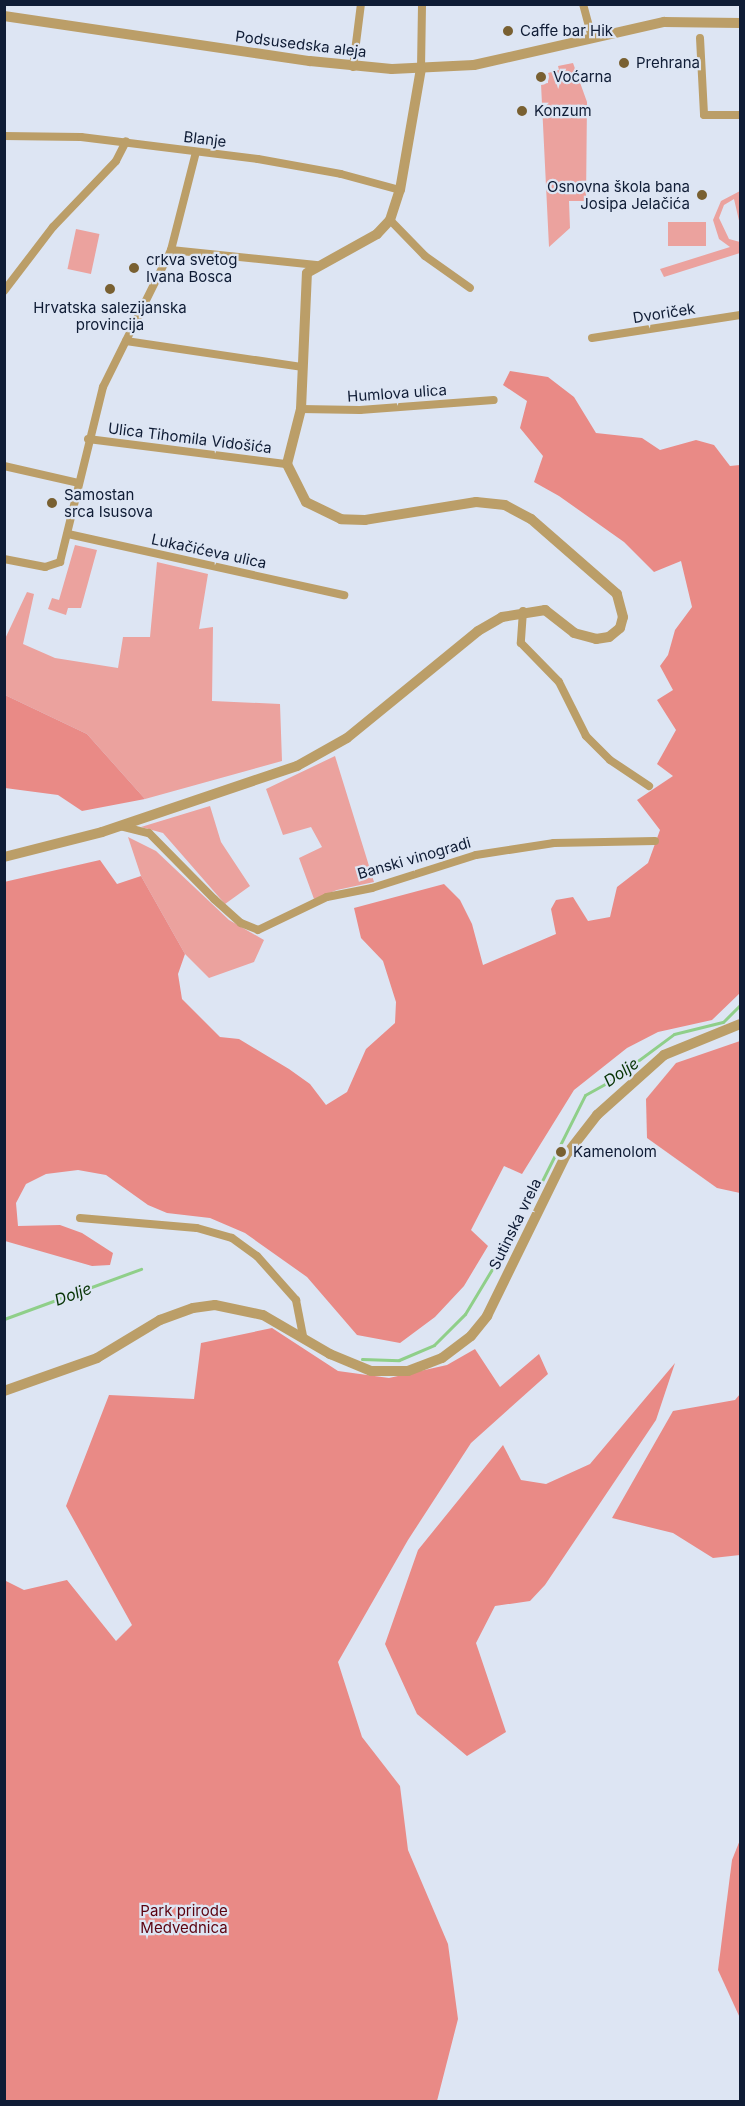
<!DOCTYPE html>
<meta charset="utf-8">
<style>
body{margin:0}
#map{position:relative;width:745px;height:2106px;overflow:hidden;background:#dde5f3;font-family:Inter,sans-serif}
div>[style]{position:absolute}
.green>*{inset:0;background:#eba29e;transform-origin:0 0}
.forest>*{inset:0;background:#e98a86}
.stream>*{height:3px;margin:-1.5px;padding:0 1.5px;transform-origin:1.5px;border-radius:1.5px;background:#8fcf89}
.minor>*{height:8px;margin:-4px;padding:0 4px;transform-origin:4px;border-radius:4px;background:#bb9e68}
.tertiary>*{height:10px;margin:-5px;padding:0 5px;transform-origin:5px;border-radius:5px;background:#bb9e68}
.dots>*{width:16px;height:16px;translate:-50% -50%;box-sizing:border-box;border:3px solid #dde5f3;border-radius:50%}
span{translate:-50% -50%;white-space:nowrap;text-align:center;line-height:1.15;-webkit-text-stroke:4.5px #dde5f3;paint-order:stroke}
.poi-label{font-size:15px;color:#0f1c35}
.left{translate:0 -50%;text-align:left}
.right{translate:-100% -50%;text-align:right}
.street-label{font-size:15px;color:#0f1c35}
.park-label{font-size:15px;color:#5b0310}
.water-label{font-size:16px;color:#063304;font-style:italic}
.frame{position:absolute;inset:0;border:6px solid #0f1c35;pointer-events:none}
</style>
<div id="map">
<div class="green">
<div style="clip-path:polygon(573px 63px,587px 102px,586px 201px,569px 201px,570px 228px,549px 247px,541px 84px,548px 83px,548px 73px,559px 70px,558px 66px)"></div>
<div style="clip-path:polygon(740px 191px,740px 225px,734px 199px,724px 205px,719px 218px,729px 239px,740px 242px,740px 253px,664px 277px,660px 269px,730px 247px,719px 239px,713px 220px,721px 201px)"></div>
<div style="left:668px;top:222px;width:38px;height:24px"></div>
<div style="left:76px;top:229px;width:24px;height:41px;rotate:12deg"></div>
<div style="clip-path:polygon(75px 545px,97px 550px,81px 608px,68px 608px,66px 615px,48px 609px,52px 598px,59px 600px)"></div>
<div style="clip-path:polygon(157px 562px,208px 574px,199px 629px,213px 627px,212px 701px,280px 704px,282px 761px,145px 799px,87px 734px,5px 695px,4px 641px,27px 592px,34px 594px,23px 644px,55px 658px,118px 668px,123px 637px,150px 637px)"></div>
<div style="clip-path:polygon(335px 756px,374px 882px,337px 890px,314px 899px,299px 858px,322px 847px,311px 827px,283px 835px,266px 789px)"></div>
<div style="clip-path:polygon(210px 806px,221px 842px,250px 886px,225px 904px,163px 833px,141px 827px)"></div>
<div style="clip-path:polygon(128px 837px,156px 851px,229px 920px,264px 940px,254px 962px,209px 978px,185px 954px,141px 876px)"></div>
</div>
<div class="forest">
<div style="clip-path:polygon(510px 371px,548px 377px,574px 397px,596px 433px,642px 438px,660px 450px,696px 440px,714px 445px,730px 466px,740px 465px,740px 993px,712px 1020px,658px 1032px,627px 1048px,574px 1090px,522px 1174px,504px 1166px,471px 1230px,488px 1246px,464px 1286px,435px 1317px,400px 1343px,357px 1335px,307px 1277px,245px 1233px,210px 1218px,167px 1213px,148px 1205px,106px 1175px,78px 1170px,46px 1174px,26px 1184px,16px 1203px,18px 1226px,60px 1225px,82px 1233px,113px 1253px,110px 1265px,92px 1266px,5px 1241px,4px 882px,100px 860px,117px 884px,141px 876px,185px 954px,178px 974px,182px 999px,220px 1037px,239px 1039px,289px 1069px,310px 1084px,326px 1105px,347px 1092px,366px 1049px,395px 1023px,396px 1002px,383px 961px,361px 938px,354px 908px,444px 884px,460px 900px,472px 924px,483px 965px,556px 934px,551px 909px,556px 900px,573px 897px,588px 921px,610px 917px,617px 887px,648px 863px,660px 830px,637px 800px,673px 776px,657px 764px,676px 730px,657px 700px,673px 690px,660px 666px,668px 655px,675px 630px,692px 607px,681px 561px,654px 572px,624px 542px,559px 496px,534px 482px,543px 456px,520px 428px,527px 401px,503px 385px)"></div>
<div style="clip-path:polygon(5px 695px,87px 734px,145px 799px,82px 811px,58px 795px,5px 788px)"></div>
<div style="clip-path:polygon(740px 1041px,740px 1193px,717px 1188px,647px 1138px,646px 1099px,676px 1063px)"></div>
<div style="clip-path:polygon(272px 1328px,338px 1371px,389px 1378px,447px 1365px,475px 1349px,500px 1387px,539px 1354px,548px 1374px,471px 1443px,408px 1540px,338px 1662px,362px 1737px,400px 1786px,408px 1850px,448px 1944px,458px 2019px,437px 2101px,5px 2101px,4px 1580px,24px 1590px,67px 1580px,116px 1641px,132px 1625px,66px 1506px,109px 1395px,194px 1399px,201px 1343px)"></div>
<div style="clip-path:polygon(675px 1363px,656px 1420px,545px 1585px,530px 1601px,495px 1606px,476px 1643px,506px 1732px,467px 1756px,417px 1714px,385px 1644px,418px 1550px,503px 1445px,521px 1480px,546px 1484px,590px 1464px)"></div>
<div style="clip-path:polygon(740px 1394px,740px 1555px,713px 1558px,673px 1533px,612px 1518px,673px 1411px,735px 1400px)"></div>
<div style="clip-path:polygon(740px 1840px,740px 2018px,718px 1970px,732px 1860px)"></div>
</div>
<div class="stream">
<div style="left:541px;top:1183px;width:98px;rotate:-63.4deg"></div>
<div style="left:585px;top:1095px;width:31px;rotate:-29deg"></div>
<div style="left:612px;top:1080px;width:77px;rotate:-36.6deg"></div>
<div style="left:674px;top:1034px;width:50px;rotate:-13.8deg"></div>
<div style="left:723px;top:1022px;width:24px;rotate:-45deg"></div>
<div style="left:4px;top:1319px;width:146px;rotate:-20.1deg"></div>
<div style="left:362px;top:1359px;width:37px;rotate:2deg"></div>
<div style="left:399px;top:1360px;width:38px;rotate:-23deg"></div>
<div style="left:434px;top:1345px;width:44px;rotate:-45deg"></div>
<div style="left:465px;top:1314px;width:82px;rotate:-59deg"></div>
</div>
<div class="minor">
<div style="left:583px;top:4px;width:35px;rotate:75deg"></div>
<div style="left:700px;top:38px;width:77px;rotate:87deg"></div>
<div style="left:704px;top:115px;width:36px"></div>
<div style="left:353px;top:67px;width:64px;rotate:-82.8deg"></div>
<div style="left:421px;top:69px;width:65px;rotate:-89.1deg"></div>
<div style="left:4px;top:136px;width:77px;rotate:0.7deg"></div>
<div style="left:81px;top:137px;width:178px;rotate:7.1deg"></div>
<div style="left:258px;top:159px;width:84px;rotate:10.2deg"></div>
<div style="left:341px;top:174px;width:61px;rotate:15.2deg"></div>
<div style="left:390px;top:220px;width:50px;rotate:45.8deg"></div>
<div style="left:425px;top:256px;width:55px;rotate:35.4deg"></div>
<div style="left:171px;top:250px;width:146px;rotate:5.9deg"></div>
<div style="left:4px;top:291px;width:81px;rotate:-52.6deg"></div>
<div style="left:53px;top:227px;width:91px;rotate:-46.3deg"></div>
<div style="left:116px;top:161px;width:22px;rotate:-63deg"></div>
<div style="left:592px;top:338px;width:150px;rotate:-8.8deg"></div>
<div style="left:126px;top:341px;width:179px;rotate:8.4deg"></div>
<div style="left:301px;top:409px;width:59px;rotate:1deg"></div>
<div style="left:360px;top:410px;width:134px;rotate:-4.3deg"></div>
<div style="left:88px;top:439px;width:201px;rotate:7.2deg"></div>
<div style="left:4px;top:466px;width:76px;rotate:12.9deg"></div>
<div style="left:68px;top:534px;width:283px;rotate:12.5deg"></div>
<div style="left:4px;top:559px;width:42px;rotate:11deg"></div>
<div style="left:45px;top:567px;width:16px;rotate:-18deg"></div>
<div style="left:60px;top:562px;width:180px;rotate:-76.2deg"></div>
<div style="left:103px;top:387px;width:153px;rotate:-63.6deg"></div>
<div style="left:171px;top:250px;width:101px;rotate:-75.7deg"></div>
<div style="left:523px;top:611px;width:32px;rotate:94deg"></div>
<div style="left:521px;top:643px;width:54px;rotate:45.7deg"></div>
<div style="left:559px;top:682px;width:60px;rotate:63.4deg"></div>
<div style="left:586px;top:736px;width:34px;rotate:45deg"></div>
<div style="left:610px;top:760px;width:47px;rotate:33.7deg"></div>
<div style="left:120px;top:826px;width:30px;rotate:14deg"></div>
<div style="left:149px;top:833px;width:93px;rotate:45.4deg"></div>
<div style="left:214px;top:899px;width:36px;rotate:42deg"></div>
<div style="left:241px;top:923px;width:18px;rotate:22deg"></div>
<div style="left:258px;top:930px;width:76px;rotate:-25.6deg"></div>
<div style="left:327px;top:897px;width:46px;rotate:-11.3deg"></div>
<div style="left:372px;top:888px;width:109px;rotate:-17.6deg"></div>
<div style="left:476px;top:855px;width:79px;rotate:-8.7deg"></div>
<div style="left:554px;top:843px;width:101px;rotate:-1.1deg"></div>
<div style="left:80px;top:1218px;width:117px;rotate:4.9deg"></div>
<div style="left:197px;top:1228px;width:36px;rotate:16deg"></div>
<div style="left:232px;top:1238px;width:31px;rotate:36deg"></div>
<div style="left:257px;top:1256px;width:59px;rotate:48.4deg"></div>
<div style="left:296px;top:1300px;width:37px;rotate:79deg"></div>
</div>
<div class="tertiary">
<div style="left:4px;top:16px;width:309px;rotate:8.4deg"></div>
<div style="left:310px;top:61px;width:82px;rotate:5.6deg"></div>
<div style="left:392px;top:69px;width:82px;rotate:-2.8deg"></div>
<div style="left:474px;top:65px;width:195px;rotate:-12.8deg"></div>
<div style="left:664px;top:22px;width:76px;rotate:0.8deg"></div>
<div style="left:4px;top:857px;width:101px;rotate:-14.3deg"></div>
<div style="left:102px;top:832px;width:206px;rotate:-18.7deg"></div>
<div style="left:297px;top:766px;width:57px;rotate:-29.2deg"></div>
<div style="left:347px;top:738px;width:169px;rotate:-39.2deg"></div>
<div style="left:478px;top:631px;width:28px;rotate:-30deg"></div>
<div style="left:502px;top:617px;width:44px;rotate:-9.2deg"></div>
<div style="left:545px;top:610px;width:37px;rotate:38deg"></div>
<div style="left:574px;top:633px;width:23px;rotate:15deg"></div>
<div style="left:596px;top:639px;width:13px;rotate:-9deg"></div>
<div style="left:609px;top:637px;width:14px;rotate:-39deg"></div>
<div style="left:620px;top:628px;width:11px;rotate:-75deg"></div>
<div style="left:623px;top:617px;width:24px;rotate:-105deg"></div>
<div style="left:617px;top:594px;width:114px;rotate:-138.9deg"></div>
<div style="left:531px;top:519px;width:30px;rotate:-152deg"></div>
<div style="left:505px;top:505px;width:29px;rotate:-174deg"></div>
<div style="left:476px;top:502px;width:112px;rotate:170.8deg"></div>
<div style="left:365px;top:520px;width:24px;rotate:-178deg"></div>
<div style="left:341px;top:519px;width:39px;rotate:-154deg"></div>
<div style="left:306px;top:502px;width:42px;rotate:-116.6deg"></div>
<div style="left:287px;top:464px;width:57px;rotate:-75.7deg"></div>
<div style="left:301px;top:409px;width:136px;rotate:-87.5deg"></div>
<div style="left:307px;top:273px;width:80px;rotate:-29.1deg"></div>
<div style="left:377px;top:234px;width:19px;rotate:-47deg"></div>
<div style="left:390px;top:220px;width:32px;rotate:-72deg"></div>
<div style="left:400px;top:190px;width:123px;rotate:-80.2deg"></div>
<div style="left:4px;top:1391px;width:99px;rotate:-19.5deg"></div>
<div style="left:97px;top:1358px;width:74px;rotate:-31.1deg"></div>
<div style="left:160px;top:1320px;width:35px;rotate:-20deg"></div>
<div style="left:193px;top:1308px;width:22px;rotate:-8deg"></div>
<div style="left:215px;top:1305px;width:49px;rotate:11.8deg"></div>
<div style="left:263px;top:1315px;width:78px;rotate:30.2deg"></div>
<div style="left:330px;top:1354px;width:44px;rotate:22.5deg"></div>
<div style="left:371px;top:1371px;width:37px"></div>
<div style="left:408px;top:1371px;width:36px;rotate:-21deg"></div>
<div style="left:442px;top:1358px;width:36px;rotate:-37deg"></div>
<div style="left:471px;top:1336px;width:26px;rotate:-51deg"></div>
<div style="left:487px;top:1316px;width:179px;rotate:-63.9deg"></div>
<div style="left:566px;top:1155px;width:51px;rotate:-52.2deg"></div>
<div style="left:597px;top:1115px;width:90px;rotate:-41.8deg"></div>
<div style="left:664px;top:1055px;width:82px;rotate:-22.2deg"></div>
</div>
<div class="dots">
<div style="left:508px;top:31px;background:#796031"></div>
<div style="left:624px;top:63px;background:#796031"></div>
<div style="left:541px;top:77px;background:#796031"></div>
<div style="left:522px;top:111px;background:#796031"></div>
<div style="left:702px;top:195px;background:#796031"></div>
<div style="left:134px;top:268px;background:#796031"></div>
<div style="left:110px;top:289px;background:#796031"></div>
<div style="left:52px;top:503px;background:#796031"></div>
<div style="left:561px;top:1152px;background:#796031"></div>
</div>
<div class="poi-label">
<span class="left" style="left:520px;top:31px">Caffe bar Hik</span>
<span class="left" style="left:636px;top:63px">Prehrana</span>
<span class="left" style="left:553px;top:77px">Voćarna</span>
<span class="left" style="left:534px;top:111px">Konzum</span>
<span class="right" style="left:690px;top:195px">Osnovna škola bana<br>Josipa Jelačića</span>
<span class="left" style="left:146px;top:268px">crkva svetog<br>Ivana Bosca</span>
<span style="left:110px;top:316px">Hrvatska salezijanska<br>provincija</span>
<span class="left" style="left:64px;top:503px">Samostan<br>srca Isusova</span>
<span class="left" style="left:573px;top:1152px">Kamenolom</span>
</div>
<div class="street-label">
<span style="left:301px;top:44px;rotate:7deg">Podsusedska aleja</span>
<span style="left:205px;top:139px;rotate:7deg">Blanje</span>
<span style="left:664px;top:313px;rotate:-9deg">Dvoriček</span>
<span style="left:397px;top:393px;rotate:-4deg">Humlova ulica</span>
<span style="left:190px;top:438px;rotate:7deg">Ulica Tihomila Vidošića</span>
<span style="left:209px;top:551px;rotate:12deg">Lukačićeva ulica</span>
<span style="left:414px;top:858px;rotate:-16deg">Banski vinogradi</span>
<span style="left:515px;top:1224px;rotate:-64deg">Sutinska vrela</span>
</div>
<div class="park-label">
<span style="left:184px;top:1919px">Park prirode<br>Medvednica</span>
</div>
<div class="water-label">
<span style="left:621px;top:1072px;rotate:-34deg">Dolje</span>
<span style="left:73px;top:1294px;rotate:-20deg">Dolje</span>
</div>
<div class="frame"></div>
</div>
